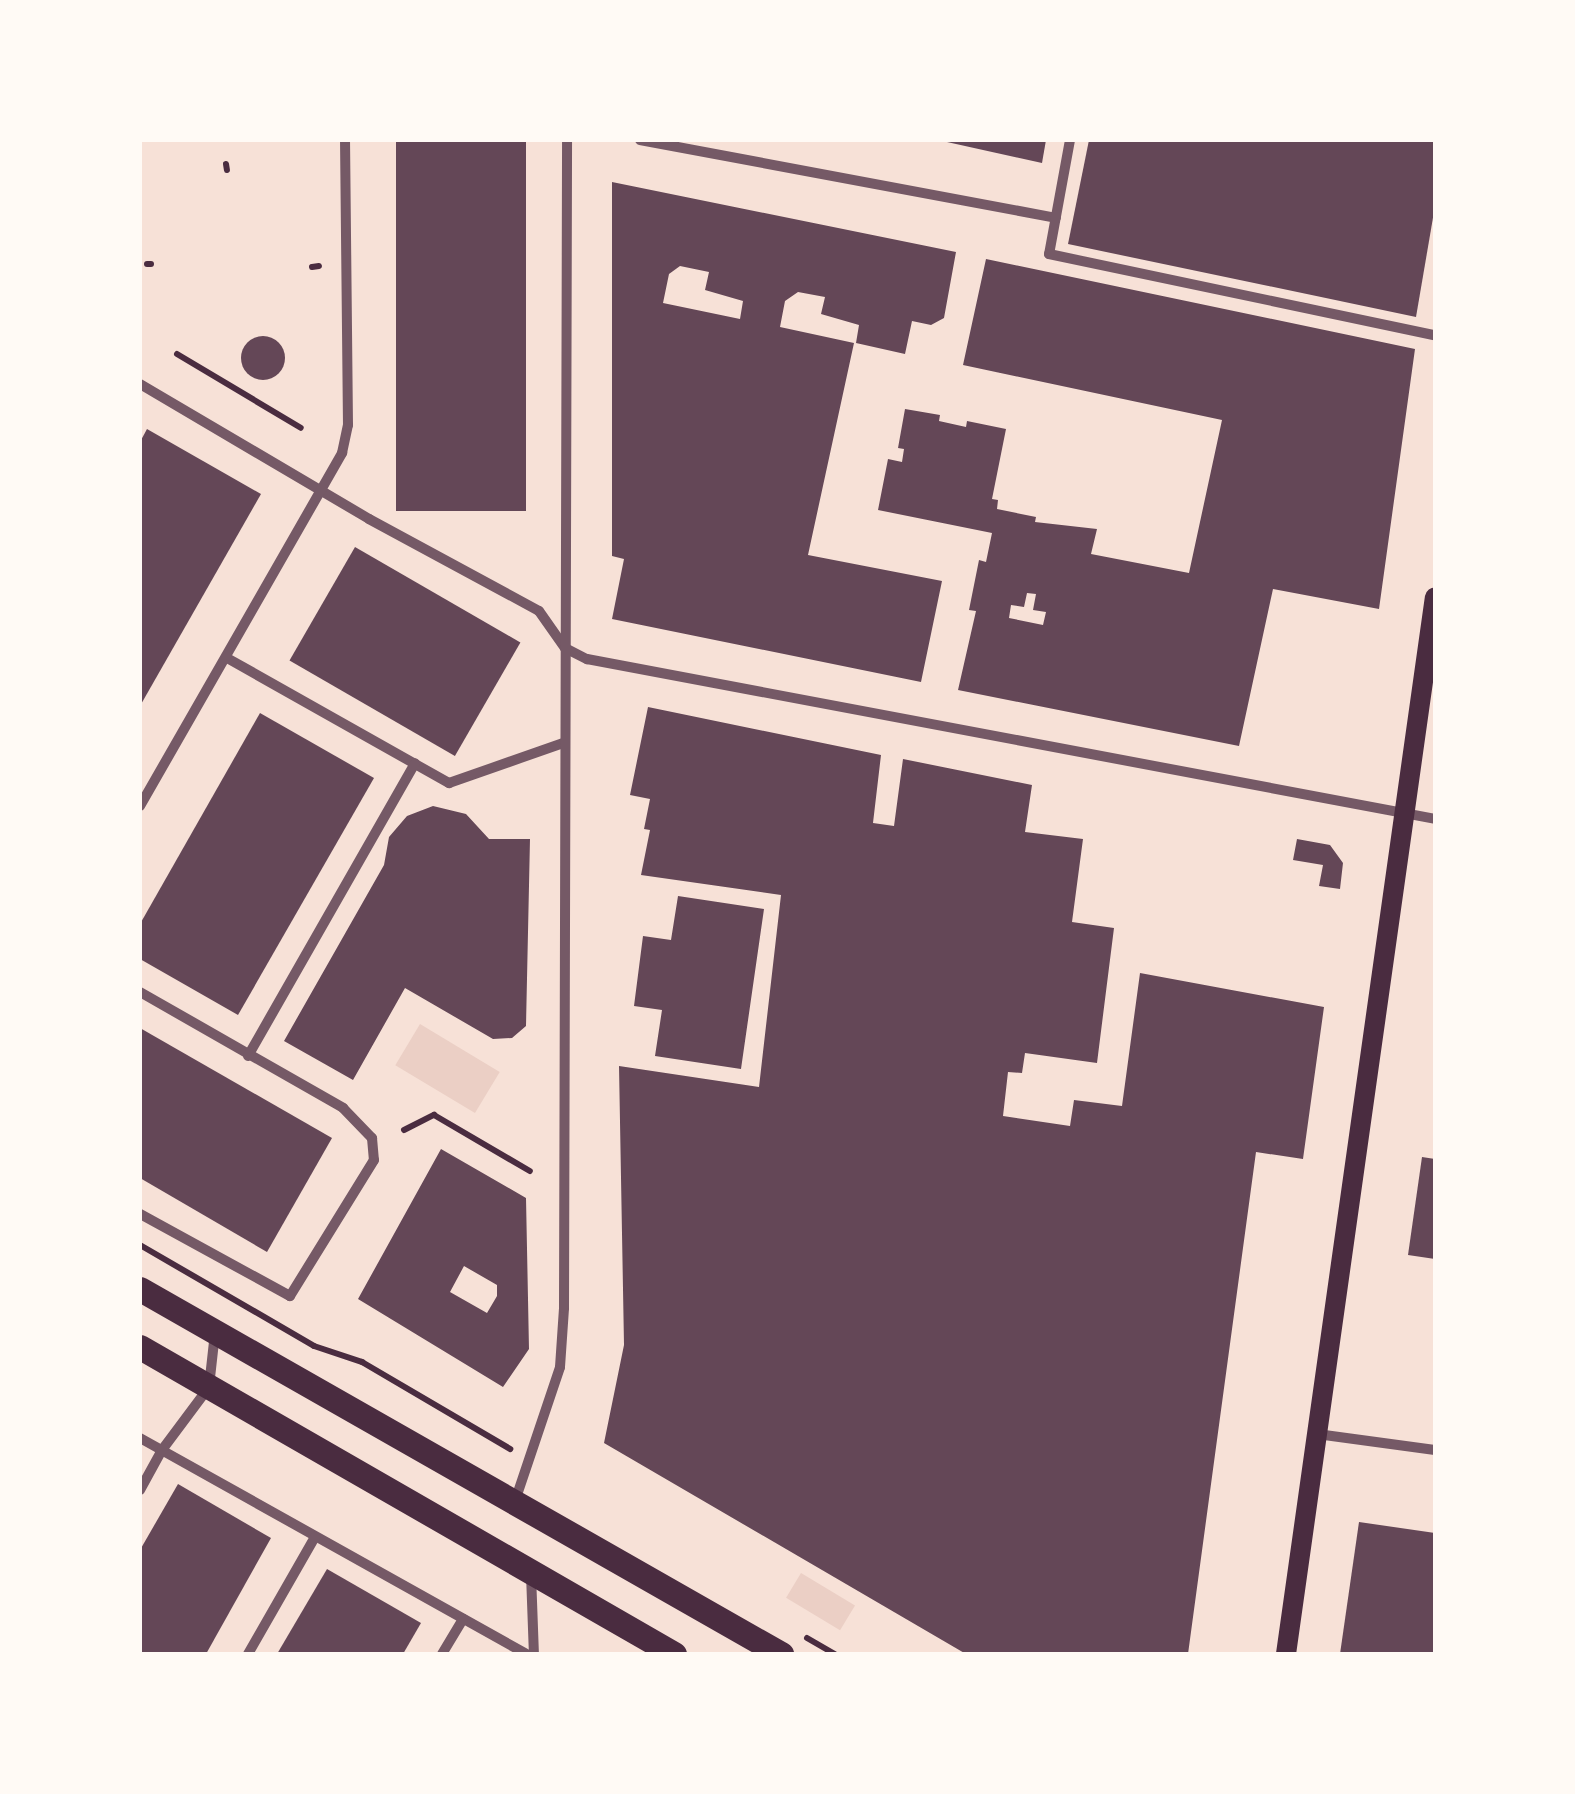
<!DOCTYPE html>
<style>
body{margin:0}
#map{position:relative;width:1575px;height:1794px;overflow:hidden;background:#f7e1d7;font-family:"Zilla Slab",serif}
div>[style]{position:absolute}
.green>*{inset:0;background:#ebcfc5;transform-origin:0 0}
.building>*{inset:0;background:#644757;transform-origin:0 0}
.round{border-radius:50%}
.path>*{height:6px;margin:-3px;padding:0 3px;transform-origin:3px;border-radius:3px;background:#4a2c40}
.minor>*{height:10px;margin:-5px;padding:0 5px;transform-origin:5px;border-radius:5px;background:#755966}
.secondary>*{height:20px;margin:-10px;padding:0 10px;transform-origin:10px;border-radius:10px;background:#4a2c40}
.primary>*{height:25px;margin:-12.5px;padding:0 12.5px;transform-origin:12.5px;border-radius:12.5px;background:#4a2c40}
span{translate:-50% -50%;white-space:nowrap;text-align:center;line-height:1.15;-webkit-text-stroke:8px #fffaf5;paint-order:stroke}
.frame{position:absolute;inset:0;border:142px solid #fffaf5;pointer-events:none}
</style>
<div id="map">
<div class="green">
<div style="left:420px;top:1024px;width:93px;height:48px;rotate:31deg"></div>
<div style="left:801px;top:1573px;width:63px;height:29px;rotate:31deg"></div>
</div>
<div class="building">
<div style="left:396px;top:140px;width:130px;height:371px"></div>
<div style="clip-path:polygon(938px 140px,1046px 140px,1042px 163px)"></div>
<div style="clip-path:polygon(1089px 140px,1435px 140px,1435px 206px,1416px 317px,1068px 244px)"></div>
<div style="clip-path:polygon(evenodd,612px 182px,956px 252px,944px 318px,931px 325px,912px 321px,905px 354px,856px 343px,859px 325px,821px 314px,825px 297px,798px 292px,785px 301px,780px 327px,854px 343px,808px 555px,942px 581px,921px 682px,612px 619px,624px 559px,612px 556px,612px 182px,680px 266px,709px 272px,705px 290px,743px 301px,740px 319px,663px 303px,669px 274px,680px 266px)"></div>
<div style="clip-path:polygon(evenodd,986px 259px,1415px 349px,1379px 609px,1273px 589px,1239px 746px,958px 690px,976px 611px,969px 610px,979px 560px,986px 562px,992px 533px,878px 510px,888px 459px,902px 462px,904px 449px,898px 448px,905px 409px,940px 415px,939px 421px,966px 427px,967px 421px,1006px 429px,992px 499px,998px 500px,997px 509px,1036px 517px,1035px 522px,1097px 529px,1091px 554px,1189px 573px,1222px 420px,963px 365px,986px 259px,1027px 593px,1036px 594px,1033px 610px,1046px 612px,1043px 625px,1009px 618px,1011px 605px,1024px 607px,1027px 593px)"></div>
<div class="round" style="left:241px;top:336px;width:44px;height:44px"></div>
<div style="clip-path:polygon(147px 429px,261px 494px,140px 706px,140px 442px)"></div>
<div style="left:355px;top:547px;width:191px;height:131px;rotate:30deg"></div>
<div style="clip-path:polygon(648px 707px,881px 755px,873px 823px,894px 826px,903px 759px,1032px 785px,1025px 832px,1083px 839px,1072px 922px,1114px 928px,1097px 1063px,1025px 1053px,1022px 1073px,1008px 1072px,1003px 1116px,1070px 1126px,1074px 1100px,1122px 1106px,1140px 973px,1324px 1007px,1303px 1159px,1256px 1152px,1188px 1654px,966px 1654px,604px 1443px,624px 1345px,619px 1066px,759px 1087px,781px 895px,641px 875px,650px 830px,644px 829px,650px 799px,630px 795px)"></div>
<div style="clip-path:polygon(260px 713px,374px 778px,238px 1015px,140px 959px,140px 924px)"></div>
<div style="clip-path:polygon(433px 806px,466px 814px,489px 839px,530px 839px,526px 1026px,512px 1038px,493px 1039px,405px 988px,353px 1080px,284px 1041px,384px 865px,389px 837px,407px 816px)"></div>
<div style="clip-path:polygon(1297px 839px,1330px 845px,1343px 863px,1340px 889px,1319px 886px,1323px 865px,1293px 860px)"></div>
<div style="clip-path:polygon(678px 896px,764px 909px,741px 1069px,655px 1056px,662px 1010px,634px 1006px,643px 936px,671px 940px)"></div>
<div style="clip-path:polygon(140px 1028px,332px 1138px,267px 1252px,140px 1178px)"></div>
<div style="clip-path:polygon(evenodd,441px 1149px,526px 1198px,529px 1349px,503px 1387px,358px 1299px,441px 1149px,464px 1266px,497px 1285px,497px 1296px,487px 1313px,450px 1292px,464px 1266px)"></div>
<div style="clip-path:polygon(1422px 1157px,1435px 1159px,1435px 1259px,1408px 1255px)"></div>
<div style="clip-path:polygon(178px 1484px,271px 1538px,206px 1654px,140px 1654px,140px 1550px)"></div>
<div style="clip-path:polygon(1359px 1522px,1435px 1533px,1435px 1654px,1340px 1654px)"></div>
<div style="clip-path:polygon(327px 1569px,421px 1623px,403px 1654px,277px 1654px)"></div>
</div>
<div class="path">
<div style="left:226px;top:164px;width:6px;rotate:81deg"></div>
<div style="left:147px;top:264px;width:4px"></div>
<div style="left:312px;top:267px;width:7px;rotate:-8deg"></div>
<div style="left:177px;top:354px;width:144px;rotate:30.8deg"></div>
<div style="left:404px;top:1130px;width:34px;rotate:-27deg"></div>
<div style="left:434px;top:1115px;width:111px;rotate:30.3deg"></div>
<div style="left:140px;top:1245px;width:201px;rotate:30.1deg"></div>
<div style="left:314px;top:1346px;width:51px;rotate:18.4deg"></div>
<div style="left:362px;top:1362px;width:172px;rotate:30.4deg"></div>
<div style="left:807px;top:1638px;width:32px;rotate:30deg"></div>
</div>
<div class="minor">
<div style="left:640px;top:140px;width:423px;rotate:10.6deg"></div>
<div style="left:1070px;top:140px;width:116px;rotate:100.4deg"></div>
<div style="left:1049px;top:254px;width:394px;rotate:11.9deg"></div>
<div style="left:140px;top:384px;width:266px;rotate:30.5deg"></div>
<div style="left:369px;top:519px;width:193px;rotate:28.4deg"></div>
<div style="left:539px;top:611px;width:45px;rotate:54.9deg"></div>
<div style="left:565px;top:648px;width:25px;rotate:27deg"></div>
<div style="left:587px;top:659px;width:863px;rotate:10.68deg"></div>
<div style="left:227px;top:658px;width:255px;rotate:29.4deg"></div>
<div style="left:449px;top:783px;width:121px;rotate:-19.3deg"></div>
<div style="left:140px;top:806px;width:407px;rotate:-60.2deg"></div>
<div style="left:342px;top:453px;width:29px;rotate:-78deg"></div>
<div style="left:348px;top:425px;width:285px;rotate:-90.6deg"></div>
<div style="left:140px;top:992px;width:234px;rotate:29.7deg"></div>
<div style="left:343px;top:1108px;width:42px;rotate:46deg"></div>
<div style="left:372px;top:1138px;width:22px;rotate:85deg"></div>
<div style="left:374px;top:1160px;width:160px;rotate:121.7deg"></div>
<div style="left:290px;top:1296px;width:171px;rotate:-151.3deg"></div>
<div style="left:248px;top:1056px;width:337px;rotate:-60.3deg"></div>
<div style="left:1317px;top:1434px;width:119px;rotate:7.7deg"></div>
<div style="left:140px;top:1438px;width:442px;rotate:29.2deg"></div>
<div style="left:140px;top:1490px;width:46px;rotate:-61.2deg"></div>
<div style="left:162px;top:1450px;width:79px;rotate:-53.3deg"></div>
<div style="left:209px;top:1387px;width:54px;rotate:-83.7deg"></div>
<div style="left:515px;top:1501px;width:141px;rotate:-71.4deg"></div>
<div style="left:560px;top:1367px;width:59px;rotate:-86.1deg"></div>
<div style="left:564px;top:1308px;width:1168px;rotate:-89.85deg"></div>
<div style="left:531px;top:1574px;width:80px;rotate:87.9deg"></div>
<div style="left:248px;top:1654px;width:135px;rotate:-60.2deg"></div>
<div style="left:442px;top:1654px;width:41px;rotate:-59deg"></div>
</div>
<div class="secondary">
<div style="left:1286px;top:1654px;width:1067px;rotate:-81.98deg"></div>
</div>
<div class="primary">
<div style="left:140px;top:1289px;width:738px;rotate:29.66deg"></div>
<div style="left:140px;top:1347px;width:616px;rotate:29.89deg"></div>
</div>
<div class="frame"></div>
</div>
